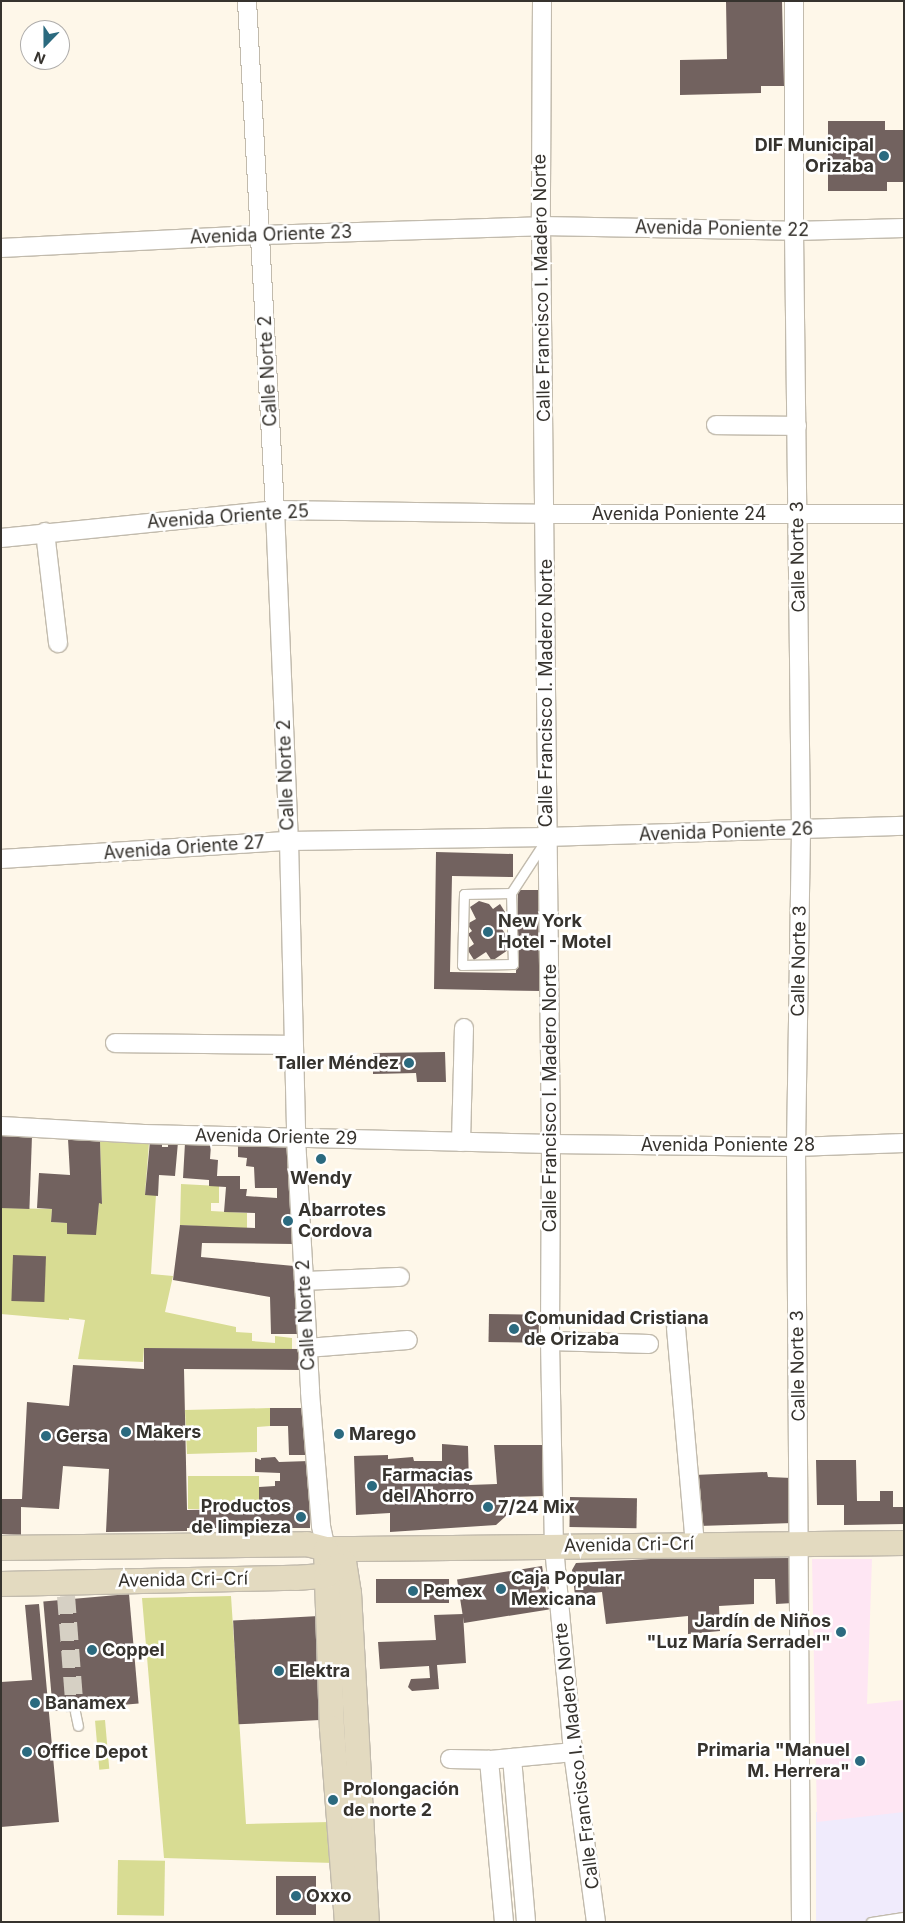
<!DOCTYPE html>
<meta charset="utf-8">
<style>
body{margin:0}
#map{position:relative;width:905px;height:1923px;overflow:hidden;background:#fef7e9;font-family:Inter,sans-serif}
div>[style]{position:absolute}
.commercial>*{inset:0;background:#f0ebfc;transform-origin:0 0}
.education>*{inset:0;background:#fee6f3}
.green>*{inset:0;background:#d8dc93;transform-origin:0 0}
.building>*{inset:0;background:#72625f;transform-origin:0 0}
.street-tunnel>*{height:18px;margin-top:-9px;transform-origin:0;background:repeating-linear-gradient(90deg,#d6d0c4 0 18px,transparent 0 27px)}
.roads{filter:drop-shadow(1px 0 #c2bbad) drop-shadow(-1px 0 #c2bbad) drop-shadow(0 1px #c2bbad) drop-shadow(0 -1px #c2bbad)}
.lane>*{height:9px;margin:-4.5px;padding:0 4.5px;transform-origin:4.5px;border-radius:4.5px;background:#fff}
.street>*{height:18px;margin:-9px;padding:0 9px;transform-origin:9px;border-radius:9px;background:#fff}
.secondary>*{height:24px;margin:-12px;padding:0 12px;transform-origin:12px;border-radius:12px;background:#e3dac0}
.dots>*{width:14px;height:14px;translate:-50% -50%;box-sizing:border-box;border:2px solid #fff;border-radius:50%}
span{translate:-50% -50%;white-space:nowrap;text-align:center;line-height:1.15;-webkit-text-stroke:5px #fff;paint-order:stroke}
.poi-label{font-size:18px;color:#36332e;font-weight:700}
.right{translate:-100% -50%;text-align:right}
.left{translate:0 -50%;text-align:left}
.street-label{font-size:18px;color:#36332e}
.frame{position:absolute;inset:0;border:2px solid #36332e;pointer-events:none}
.north{position:absolute;left:20px;top:20px;width:50px;height:50px;box-sizing:border-box;background:#fff;border:1px solid #afadab;border-radius:50%;rotate:202deg;font-size:14px;font-weight:700;line-height:20px;text-align:center;color:#36332e}
.north::after{content:'';display:block;margin:auto;width:18px;height:22px;background:#2b6a7f;clip-path:polygon(50% 0,100% 100%,50% 72%,0 100%)}
</style>
<div id="map">
<div class="commercial">
<div style="left:904px;top:1812px;width:110px;height:88px;rotate:90deg"></div>
</div>
<div class="education">
<div style="clip-path:polygon(812px 1559px,872px 1559px,867px 1704px,904px 1700px,904px 1812px,817px 1822px)"></div>
</div>
<div class="green">
<div style="clip-path:polygon(100px 1141px,149px 1143px,145px 1194px,156px 1195px,151px 1274px,173px 1276px,165px 1312px,236px 1327px,236px 1332px,252px 1333px,252px 1341px,275px 1343px,275px 1336px,292px 1338px,292px 1349px,144px 1348px,143px 1362px,78px 1359px,85px 1320px,69px 1318px,69px 1320px,1px 1314px,1px 1208px,52px 1209px,51px 1222px,67px 1223px,68px 1234px,95px 1234px,99px 1203px,102px 1203px)"></div>
<div style="clip-path:polygon(181px 1184px,219px 1186px,219px 1203px,211px 1203px,211px 1211px,247px 1213px,247px 1229px,180px 1225px)"></div>
<div style="clip-path:polygon(270px 1408px,270px 1426px,257px 1427px,257px 1452px,187px 1454px,185px 1410px)"></div>
<div style="left:259px;top:1476px;width:33px;height:71px;rotate:90deg"></div>
<div style="clip-path:polygon(231px 1596px,246px 1824px,330px 1822px,334px 1863px,164px 1858px,142px 1598px)"></div>
<div style="left:105px;top:1720px;width:49px;height:10px;rotate:85deg"></div>
<div style="left:118px;top:1860px;width:47px;height:55px;rotate:1deg"></div>
</div>
<div class="building">
<div style="clip-path:polygon(726px 1px,782px 1px,784px 86px,761px 86px,761px 93px,680px 95px,680px 60px,727px 59px)"></div>
<div style="clip-path:polygon(828px 121px,885px 121px,885px 130px,904px 130px,904px 182px,887px 182px,887px 191px,828px 191px)"></div>
<div style="clip-path:polygon(436px 852px,513px 854px,513px 877px,452px 876px,450px 972px,516px 973px,518px 890px,543px 890px,541px 991px,434px 989px)"></div>
<div style="clip-path:polygon(479px 901px,489px 904px,493px 909px,500px 904px,505px 912px,500px 915px,507px 925px,502px 929px,508px 938px,503px 942px,508px 950px,492px 961px,486px 952px,474px 960px,467px 949px,474px 944px,468px 934px,472px 931px,467px 924px,476px 919px,470px 907px)"></div>
<div style="clip-path:polygon(445px 1052px,446px 1082px,417px 1082px,416px 1073px,373px 1074px,373px 1053px)"></div>
<div style="left:1px;top:1135px;width:31px;height:73px;rotate:2deg"></div>
<div style="clip-path:polygon(68px 1139px,100px 1141px,102px 1204px,99px 1203px,96px 1235px,67px 1234px,67px 1223px,51px 1222px,52px 1209px,37px 1208px,39px 1173px,70px 1175px)"></div>
<div style="clip-path:polygon(150px 1141px,162px 1141px,162px 1147px,168px 1147px,168px 1142px,178px 1142px,175px 1176px,159px 1175px,158px 1196px,145px 1195px)"></div>
<div style="clip-path:polygon(185px 1143px,211px 1145px,210px 1159px,218px 1160px,217px 1176px,240px 1176px,240px 1189px,247px 1189px,246px 1196px,277px 1198px,277px 1188px,255px 1188px,254px 1167px,246px 1166px,247px 1158px,238px 1157px,238px 1145px,247px 1146px,247px 1143px,288px 1144px,294px 1244px,202px 1243px,201px 1257px,294px 1266px,299px 1334px,271px 1334px,270px 1297px,173px 1280px,180px 1225px,255px 1228px,255px 1213px,224px 1212px,226px 1187px,209px 1186px,209px 1180px,183px 1178px)"></div>
<div style="left:13px;top:1255px;width:33px;height:46px;rotate:2deg"></div>
<div style="left:489px;top:1314px;width:50px;height:28px;rotate:1deg"></div>
<div style="clip-path:polygon(144px 1348px,302px 1349px,302px 1370px,184px 1369px,187px 1510px,259px 1509px,259px 1487px,275px 1486px,275px 1481px,280px 1481px,280px 1473px,255px 1472px,255px 1458px,261px 1460px,261px 1458px,275px 1457px,279px 1462px,309px 1461px,310px 1528px,187px 1528px,187px 1531px,106px 1532px,109px 1469px,63px 1466px,59px 1509px,21px 1507px,21px 1535px,1px 1534px,1px 1499px,22px 1499px,27px 1402px,69px 1406px,73px 1365px,144px 1369px)"></div>
<div style="clip-path:polygon(270px 1408px,305px 1408px,306px 1455px,289px 1455px,288px 1426px,270px 1426px)"></div>
<div style="clip-path:polygon(442px 1444px,468px 1446px,469px 1485px,497px 1484px,494px 1445px,543px 1445px,545px 1496px,505px 1497px,506px 1516px,496px 1525px,390px 1532px,390px 1513px,356px 1515px,354px 1456px,388px 1455px,388px 1459px,413px 1457px,414px 1461px,442px 1461px)"></div>
<div style="clip-path:polygon(816px 1460px,856px 1460px,857px 1501px,880px 1501px,880px 1491px,893px 1491px,893px 1507px,904px 1507px,904px 1524px,844px 1525px,844px 1505px,817px 1505px)"></div>
<div style="clip-path:polygon(767px 1472px,768px 1477px,792px 1478px,793px 1523px,699px 1526px,694px 1475px)"></div>
<div style="left:570px;top:1497px;width:67px;height:30px;rotate:1deg"></div>
<div style="clip-path:polygon(792px 1558px,793px 1603px,776px 1604px,775px 1579px,754px 1579px,754px 1604px,719px 1606px,720px 1631px,688px 1634px,688px 1616px,606px 1624px,602px 1592px,575px 1595px,572px 1570px,576px 1563px,651px 1559px)"></div>
<div style="left:542px;top:1566px;width:44px;height:86px;rotate:81deg"></div>
<div style="left:376px;top:1579px;width:73px;height:24px"></div>
<div style="left:129px;top:1594px;width:110px;height:86px;rotate:85deg"></div>
<div style="clip-path:polygon(39px 1604px,59px 1822px,1px 1827px,1px 1682px,32px 1680px,25px 1605px)"></div>
<div style="clip-path:polygon(463px 1614px,466px 1663px,437px 1665px,439px 1689px,412px 1691px,408px 1687px,411px 1679px,430px 1678px,429px 1666px,380px 1669px,378px 1642px,436px 1640px,434px 1615px)"></div>
<div style="left:319px;top:1616px;width:104px;height:86px;rotate:87deg"></div>
<div style="left:316px;top:1876px;width:39px;height:40px;rotate:90deg"></div>
</div>
<div class="street-tunnel">
<div style="left:66px;top:1596px;width:116px;rotate:85.6deg"></div>
</div>
<div class="roads">
<div class="lane">
<div style="left:511px;top:893px;width:47px;rotate:178.8deg"></div>
<div style="left:464px;top:894px;width:71px;rotate:91.6deg"></div>
<div style="left:462px;top:965px;width:51px;rotate:-1.1deg"></div>
<div style="left:513px;top:964px;width:71px;rotate:-91.6deg"></div>
<div style="left:511px;top:893px;width:62px;rotate:-56.8deg"></div>
<div style="left:75px;top:1712px;width:14px;rotate:78deg"></div>
<div style="left:871px;top:1922px;width:33px;rotate:-9deg"></div>
</div>
<div class="street">
<div style="left:247px;top:1px;width:510px;rotate:86.85deg"></div>
<div style="left:275px;top:510px;width:331px;rotate:87.6deg"></div>
<div style="left:289px;top:841px;width:297px;rotate:88.6deg"></div>
<div style="left:296px;top:1138px;width:254px;rotate:86.8deg"></div>
<div style="left:310px;top:1392px;width:134px;rotate:85.3deg"></div>
<div style="left:321px;top:1526px;width:24px;rotate:78deg"></div>
<div style="left:542px;top:1px;width:225px;rotate:90.3deg"></div>
<div style="left:541px;top:226px;width:918px;rotate:89.38deg"></div>
<div style="left:551px;top:1144px;width:197px;rotate:90.3deg"></div>
<div style="left:550px;top:1341px;width:206px;rotate:88.9deg"></div>
<div style="left:554px;top:1547px;width:206px;rotate:84.7deg"></div>
<div style="left:573px;top:1752px;width:172px;rotate:82.3deg"></div>
<div style="left:794px;top:1px;width:230px;rotate:90deg"></div>
<div style="left:794px;top:231px;width:599px;rotate:89.33deg"></div>
<div style="left:801px;top:830px;width:317px;rotate:90.9deg"></div>
<div style="left:796px;top:1147px;width:775px;rotate:89.63deg"></div>
<div style="left:1px;top:248px;width:260px;rotate:-2.9deg"></div>
<div style="left:261px;top:235px;width:280px;rotate:-1.8deg"></div>
<div style="left:541px;top:226px;width:253px;rotate:1.1deg"></div>
<div style="left:794px;top:231px;width:110px;rotate:-1.6deg"></div>
<div style="left:716px;top:425px;width:81px;rotate:0.7deg"></div>
<div style="left:45px;top:532px;width:112px;rotate:83.3deg"></div>
<div style="left:1px;top:538px;width:275px;rotate:-5.8deg"></div>
<div style="left:275px;top:510px;width:270px;rotate:0.8deg"></div>
<div style="left:545px;top:514px;width:359px"></div>
<div style="left:1px;top:859px;width:289px;rotate:-3.6deg"></div>
<div style="left:289px;top:841px;width:258px;rotate:-0.9deg"></div>
<div style="left:547px;top:837px;width:357px;rotate:-1.8deg"></div>
<div style="left:115px;top:1043px;width:178px;rotate:0.6deg"></div>
<div style="left:1px;top:1126px;width:143px;rotate:3.2deg"></div>
<div style="left:144px;top:1134px;width:407px;rotate:1.4deg"></div>
<div style="left:551px;top:1144px;width:245px;rotate:0.7deg"></div>
<div style="left:796px;top:1147px;width:108px;rotate:-2.1deg"></div>
<div style="left:461px;top:1142px;width:114px;rotate:-88.5deg"></div>
<div style="left:304px;top:1281px;width:96px;rotate:-2.4deg"></div>
<div style="left:676px;top:1328px;width:217px;rotate:85deg"></div>
<div style="left:550px;top:1341px;width:99px;rotate:1.7deg"></div>
<div style="left:307px;top:1348px;width:101px;rotate:-4.5deg"></div>
<div style="left:512px;top:1758px;width:165px;rotate:85.1deg"></div>
<div style="left:450px;top:1759px;width:39px;rotate:1deg"></div>
<div style="left:504px;top:1922px;width:163px;rotate:-95.3deg"></div>
<div style="left:489px;top:1760px;width:84px;rotate:-5.4deg"></div>
</div>
<div class="secondary">
<div style="left:1px;top:1548px;width:306px;rotate:-0.7deg"></div>
<div style="left:307px;top:1544px;width:20px;rotate:15deg"></div>
<div style="left:326px;top:1549px;width:28px"></div>
<div style="left:354px;top:1549px;width:550px;rotate:-0.63deg"></div>
<div style="left:326px;top:1549px;width:22px;rotate:36deg"></div>
<div style="left:344px;top:1562px;width:31px;rotate:81deg"></div>
<div style="left:349px;top:1593px;width:329px;rotate:86.9deg"></div>
<div style="left:326px;top:1549px;width:179px;rotate:88.1deg"></div>
<div style="left:332px;top:1728px;width:195px;rotate:85.6deg"></div>
<div style="left:1px;top:1584px;width:294px;rotate:-1.2deg"></div>
<div style="left:295px;top:1578px;width:31px;rotate:-4deg"></div>
<div style="left:326px;top:1576px;width:16px;rotate:-40deg"></div>
</div>
</div>
<div class="dots">
<div style="left:884px;top:156px;background:#2b6a7f"></div>
<div style="left:488px;top:932px;background:#2b6a7f"></div>
<div style="left:409px;top:1063px;background:#2b6a7f"></div>
<div style="left:321px;top:1159px;background:#2b6a7f"></div>
<div style="left:288px;top:1221px;background:#2b6a7f"></div>
<div style="left:514px;top:1329px;background:#2b6a7f"></div>
<div style="left:126px;top:1432px;background:#2b6a7f"></div>
<div style="left:339px;top:1434px;background:#2b6a7f"></div>
<div style="left:46px;top:1436px;background:#2b6a7f"></div>
<div style="left:372px;top:1486px;background:#2b6a7f"></div>
<div style="left:488px;top:1507px;background:#2b6a7f"></div>
<div style="left:301px;top:1517px;background:#2b6a7f"></div>
<div style="left:501px;top:1589px;background:#2b6a7f"></div>
<div style="left:413px;top:1591px;background:#2b6a7f"></div>
<div style="left:841px;top:1632px;background:#2b6a7f"></div>
<div style="left:92px;top:1650px;background:#2b6a7f"></div>
<div style="left:279px;top:1671px;background:#2b6a7f"></div>
<div style="left:35px;top:1703px;background:#2b6a7f"></div>
<div style="left:27px;top:1752px;background:#2b6a7f"></div>
<div style="left:860px;top:1761px;background:#2b6a7f"></div>
<div style="left:333px;top:1800px;background:#2b6a7f"></div>
<div style="left:296px;top:1896px;background:#2b6a7f"></div>
</div>
<div class="poi-label">
<span class="right" style="left:874px;top:156px">DIF Municipal<br>Orizaba</span>
<span class="left" style="left:498px;top:932px">New York<br>Hotel - Motel</span>
<span class="right" style="left:399px;top:1063px">Taller Méndez</span>
<span style="left:321px;top:1178px">Wendy</span>
<span class="left" style="left:298px;top:1221px">Abarrotes<br>Cordova</span>
<span class="left" style="left:524px;top:1329px">Comunidad Cristiana<br>de Orizaba</span>
<span class="left" style="left:136px;top:1432px">Makers</span>
<span class="left" style="left:349px;top:1434px">Marego</span>
<span class="left" style="left:56px;top:1436px">Gersa</span>
<span class="left" style="left:382px;top:1486px">Farmacias<br>del Ahorro</span>
<span class="right" style="left:291px;top:1517px">Productos<br>de limpieza</span>
<span class="left" style="left:498px;top:1507px">7/24 Mix</span>
<span class="left" style="left:511px;top:1589px">Caja Popular<br>Mexicana</span>
<span class="left" style="left:423px;top:1591px">Pemex</span>
<span class="right" style="left:831px;top:1632px">Jardín de Niños<br>"Luz María Serradel"</span>
<span class="left" style="left:102px;top:1650px">Coppel</span>
<span class="left" style="left:289px;top:1671px">Elektra</span>
<span class="left" style="left:45px;top:1703px">Banamex</span>
<span class="right" style="left:850px;top:1761px">Primaria "Manuel<br>M. Herrera"</span>
<span class="left" style="left:37px;top:1752px">Office Depot</span>
<span class="left" style="left:343px;top:1800px">Prolongación<br>de norte 2</span>
<span class="left" style="left:306px;top:1896px">Oxxo</span>
</div>
<div class="street-label">
<span style="left:722px;top:229px;rotate:1deg">Avenida Poniente 22</span>
<span style="left:271px;top:235px;rotate:-2deg">Avenida Oriente 23</span>
<span style="left:542px;top:288px;rotate:-91deg">Calle Francisco I. Madero Norte</span>
<span style="left:268px;top:371px;rotate:-93deg">Calle Norte 2</span>
<span style="left:679px;top:514px">Avenida Poniente 24</span>
<span style="left:228px;top:517px;rotate:-4deg">Avenida Oriente 25</span>
<span style="left:798px;top:557px;rotate:-91deg">Calle Norte 3</span>
<span style="left:546px;top:693px;rotate:-90deg">Calle Francisco I. Madero Norte</span>
<span style="left:286px;top:775px;rotate:-92deg">Calle Norte 2</span>
<span style="left:726px;top:832px;rotate:-2deg">Avenida Poniente 26</span>
<span style="left:184px;top:848px;rotate:-4deg">Avenida Oriente 27</span>
<span style="left:799px;top:961px;rotate:-89deg">Calle Norte 3</span>
<span style="left:550px;top:1098px;rotate:-90deg">Calle Francisco I. Madero Norte</span>
<span style="left:276px;top:1137px;rotate:1deg">Avenida Oriente 29</span>
<span style="left:728px;top:1145px">Avenida Poniente 28</span>
<span style="left:306px;top:1315px;rotate:-93deg">Calle Norte 2</span>
<span style="left:798px;top:1366px;rotate:-91deg">Calle Norte 3</span>
<span style="left:629px;top:1545px;rotate:-1deg">Avenida Cri-Crí</span>
<span style="left:183px;top:1580px;rotate:-1deg">Avenida Cri-Crí</span>
<span style="left:577px;top:1756px;rotate:-97deg">Calle Francisco I. Madero Norte</span>
</div>
<div class="frame"></div>
<div class="north">N</div>
</div>
